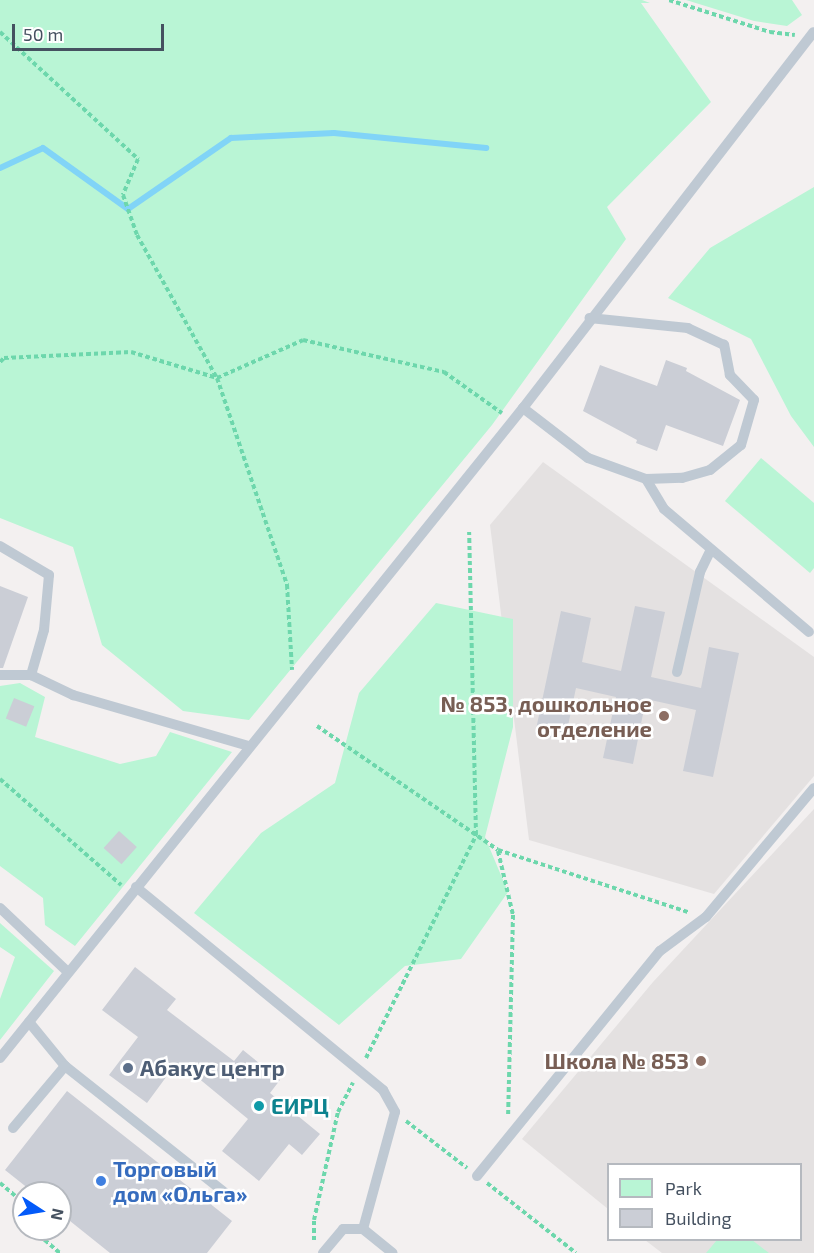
<!DOCTYPE html>
<meta charset="utf-8">
<style>
body{margin:0}
#map{position:relative;width:814px;height:1253px;overflow:hidden;background:#f3f0f0;font-family:"Exo 2",sans-serif}
div>[style]{position:absolute}
.education>*{inset:0;background:#e4e1e1}
.green>*{inset:0;background:#b9f5d5}
.stream>*{height:6px;margin:-3px;padding:0 3px;transform-origin:3px;border-radius:3px;background:#81d4f7}
.building>*{inset:0;background:#cbced6;transform-origin:0 0}
.path>*{height:4px;margin-top:-2px;transform-origin:0;background:repeating-linear-gradient(90deg,#6dd7ac 0 4.5px,transparent 0 7.5px)}
.lane>*{height:10px;margin:-5px;padding:0 5px;transform-origin:5px;border-radius:5px;background:#bfc9d3}
.dots>*{width:16px;height:16px;translate:-50% -50%;box-sizing:border-box;border:3px solid #fff;border-radius:50%}
span{translate:-50% -50%;white-space:nowrap;text-align:center;line-height:1.15;-webkit-text-stroke:5px #fff;paint-order:stroke}
.education-label{font-size:22px;color:#785e54;font-weight:700}
.right{translate:-100% -50%;text-align:right}
.service-label{font-size:22px;color:#4e5e75;font-weight:700}
.left{translate:0 -50%;text-align:left}
.culture-label{font-size:22px;color:#0d838f;font-weight:700}
.shop-label{font-size:22px;color:#366cbe;font-weight:700}
.legend{position:absolute;left:607px;top:1163px;width:195px;height:78px;box-sizing:border-box;background:#fff;border:2px solid #b5b9bf;margin:0;padding:8px 10px;list-style:none;font-size:18px;color:#455160}
.legend li{display:flex;align-items:center;gap:12px;height:30px}
.legend b{width:30px;border:2px solid #b5b9bf}
.north{position:absolute;left:12px;top:1181px;width:60px;height:60px;box-sizing:border-box;background:#fff;border:2px solid #b5b9bf;border-radius:50%;rotate:102deg;font-size:16px;font-weight:700;line-height:24px;text-align:center;color:#455160}
.north::after{content:'';display:block;margin:auto;width:21px;height:27px;background:#035af9;clip-path:polygon(50% 0,100% 100%,50% 72%,0 100%)}
.scale{position:absolute;left:12px;top:24px;width:152px;height:27px;box-sizing:border-box;border:3px solid #455160;border-top:0;padding-left:8px;font-size:18px;line-height:21px;white-space:nowrap;color:#455160;-webkit-text-stroke:4px #fff;paint-order:stroke}
</style>
<div id="map">
<div class="education">
<div style="clip-path:polygon(543px 462px,814px 657px,814px 776px,714px 894px,529px 840px,490px 525px)"></div>
<div style="clip-path:polygon(814px 809px,814px 1253px,662px 1253px,645px 1240px,800px 1240px,800px 1164px,608px 1164px,608px 1209px,522px 1139px,653px 982px)"></div>
</div>
<div class="green">
<div style="clip-path:polygon(0 0,642px 0,650px 3px,641px 3px,711px 102px,607px 207px,626px 239px,492px 425px,249px 720px,183px 711px,102px 645px,73px 547px,0 518px)"></div>
<div style="clip-path:polygon(686px 0,792px 0,802px 15px,787px 26px,754px 21px)"></div>
<div style="clip-path:polygon(814px 187px,814px 447px,791px 416px,751px 339px,668px 298px,710px 248px)"></div>
<div style="clip-path:polygon(761px 458px,814px 503px,814px 568px,810px 573px,725px 501px)"></div>
<div style="clip-path:polygon(436px 603px,513px 619px,513px 727px,485px 837px,508px 892px,461px 959px,405px 966px,339px 1025px,194px 913px,261px 833px,335px 783px,359px 693px)"></div>
<div style="clip-path:polygon(20px 683px,45px 697px,35px 737px,120px 764px,156px 756px,170px 732px,232px 752px,75px 946px,45px 925px,43px 898px,0 866px,0 686px)"></div>
<div style="clip-path:polygon(0 923px,54px 971px,0 1040px,0 999px,15px 957px,0 947px)"></div>
<div style="clip-path:polygon(717px 1240px,752px 1240px,769px 1253px,706px 1253px)"></div>
</div>
<div class="stream">
<div style="left:0;top:168px;width:47px;rotate:-24.9deg"></div>
<div style="left:43px;top:148px;width:105px;rotate:35.7deg"></div>
<div style="left:128px;top:209px;width:125px;rotate:-34.6deg"></div>
<div style="left:231px;top:138px;width:103px;rotate:-2.8deg"></div>
<div style="left:334px;top:133px;width:153px;rotate:5.6deg"></div>
</div>
<div class="building">
<div style="clip-path:polygon(666px 360px,687px 368px,686px 371px,740px 400px,723px 446px,666px 425px,657px 451px,636px 443px,637px 440px,583px 411px,600px 365px,657px 386px)"></div>
<div style="clip-path:polygon(0 586px,28px 597px,3px 668px,0 668px)"></div>
<div style="clip-path:polygon(635px 606px,665px 612px,651px 677px,701px 688px,709px 647px,739px 653px,713px 777px,683px 771px,696px 710px,646px 699px,633px 764px,603px 758px,616px 697px,576px 688px,565px 740px,535px 734px,561px 611px,591px 618px,582px 662px,621px 671px)"></div>
<div style="left:14px;top:698px;width:22px;height:22px;rotate:22deg"></div>
<div style="left:119px;top:831px;width:24px;height:23px;rotate:42deg"></div>
<div style="clip-path:polygon(135px 967px,176px 999px,167px 1010px,234px 1061px,243px 1050px,280px 1080px,270px 1093px,320px 1134px,302px 1155px,289px 1144px,259px 1181px,222px 1151px,248px 1119px,197px 1077px,194px 1080px,175px 1065px,147px 1103px,109px 1075px,138px 1037px,102px 1010px)"></div>
<div style="clip-path:polygon(67px 1091px,232px 1221px,207px 1253px,110px 1253px,60px 1213px,60px 1193px,34px 1193px,5px 1170px)"></div>
</div>
<div class="path">
<div style="left:669px;top:0;width:106px;rotate:17.6deg"></div>
<div style="left:770px;top:32px;width:25px;rotate:7deg"></div>
<div style="left:0;top:32px;width:188px;rotate:42.6deg"></div>
<div style="left:138px;top:159px;width:39px;rotate:113deg"></div>
<div style="left:123px;top:195px;width:42px;rotate:70.7deg"></div>
<div style="left:137px;top:235px;width:164px;rotate:60.8deg"></div>
<div style="left:217px;top:378px;width:219px;rotate:71.3deg"></div>
<div style="left:287px;top:585px;width:85px;rotate:86.6deg"></div>
<div style="left:0;top:362px;width:6px;rotate:-45deg"></div>
<div style="left:4px;top:358px;width:127px;rotate:-2.7deg"></div>
<div style="left:131px;top:352px;width:90px;rotate:16.8deg"></div>
<div style="left:217px;top:378px;width:94px;rotate:-23.8deg"></div>
<div style="left:303px;top:340px;width:145px;rotate:12.8deg"></div>
<div style="left:444px;top:372px;width:71px;rotate:35.3deg"></div>
<div style="left:317px;top:726px;width:219px;rotate:34.4deg"></div>
<div style="left:498px;top:850px;width:200px;rotate:18.1deg"></div>
<div style="left:0;top:779px;width:161px;rotate:41.2deg"></div>
<div style="left:498px;top:851px;width:66px;rotate:76.8deg"></div>
<div style="left:513px;top:915px;width:200px;rotate:91.4deg"></div>
<div style="left:366px;top:1058px;width:249px;rotate:-63.7deg"></div>
<div style="left:476px;top:835px;width:303px;rotate:-91.3deg"></div>
<div style="left:406px;top:1121px;width:77px;rotate:37.6deg"></div>
<div style="left:0;top:1183px;width:31px;rotate:40deg"></div>
<div style="left:487px;top:1183px;width:113px;rotate:38.2deg"></div>
<div style="left:38px;top:1229px;width:6px;rotate:81deg"></div>
<div style="left:39px;top:1235px;width:28px;rotate:41deg"></div>
<div style="left:314px;top:1240px;width:20px;rotate:-90deg"></div>
<div style="left:314px;top:1220px;width:111px;rotate:-77.5deg"></div>
<div style="left:338px;top:1112px;width:33px;rotate:-63deg"></div>
</div>
<div class="lane">
<div style="left:523px;top:408px;width:82px;rotate:37.6deg"></div>
<div style="left:588px;top:458px;width:62px;rotate:19.9deg"></div>
<div style="left:646px;top:479px;width:36px;rotate:-2deg"></div>
<div style="left:682px;top:478px;width:29px;rotate:-16deg"></div>
<div style="left:710px;top:470px;width:40px;rotate:-39deg"></div>
<div style="left:741px;top:445px;width:47px;rotate:-73.9deg"></div>
<div style="left:754px;top:400px;width:35px;rotate:-134deg"></div>
<div style="left:730px;top:375px;width:31px;rotate:-101deg"></div>
<div style="left:724px;top:345px;width:40px;rotate:-155deg"></div>
<div style="left:688px;top:328px;width:99px;rotate:-174.2deg"></div>
<div style="left:646px;top:479px;width:35px;rotate:59deg"></div>
<div style="left:664px;top:509px;width:190px;rotate:40.3deg"></div>
<div style="left:0;top:546px;width:57px;rotate:30.6deg"></div>
<div style="left:49px;top:575px;width:55px;rotate:95.2deg"></div>
<div style="left:44px;top:630px;width:47px;rotate:106.1deg"></div>
<div style="left:677px;top:672px;width:103px;rotate:-77deg"></div>
<div style="left:700px;top:572px;width:25px;rotate:-64deg"></div>
<div style="left:0;top:675px;width:31px"></div>
<div style="left:31px;top:675px;width:47px;rotate:25.5deg"></div>
<div style="left:73px;top:695px;width:182px;rotate:16.2deg"></div>
<div style="left:136px;top:887px;width:320px;rotate:39.4deg"></div>
<div style="left:383px;top:1090px;width:25px;rotate:61deg"></div>
<div style="left:395px;top:1112px;width:121px;rotate:105.3deg"></div>
<div style="left:0;top:908px;width:93px;rotate:43.3deg"></div>
<div style="left:29px;top:1022px;width:57px;rotate:50.7deg"></div>
<div style="left:65px;top:1066px;width:214px;rotate:38.4deg"></div>
<div style="left:0;top:1058px;width:834px;rotate:-51.18deg"></div>
<div style="left:523px;top:408px;width:475px;rotate:-52.3deg"></div>
<div style="left:13px;top:1128px;width:81px;rotate:-50deg"></div>
<div style="left:477px;top:1176px;width:290px;rotate:-50.9deg"></div>
<div style="left:660px;top:951px;width:57px;rotate:-36.5deg"></div>
<div style="left:706px;top:917px;width:168px;rotate:-50.1deg"></div>
<div style="left:323px;top:1253px;width:31px;rotate:-50deg"></div>
<div style="left:343px;top:1229px;width:20px"></div>
<div style="left:363px;top:1229px;width:38px;rotate:39deg"></div>
</div>
<div class="dots">
<div style="left:664px;top:716px;background:#8d6e63"></div>
<div style="left:701px;top:1061px;background:#8d6e63"></div>
<div style="left:128px;top:1068px;background:#5c6f8a"></div>
<div style="left:259px;top:1106px;background:#0f9aa8"></div>
<div style="left:101px;top:1181px;background:#3f7fe0"></div>
</div>
<div class="education-label">
<span class="right" style="left:652px;top:716px">№ 853, дошкольное<br>отделение</span>
<span class="right" style="left:689px;top:1061px">Школа № 853</span>
</div>
<div class="service-label">
<span class="left" style="left:140px;top:1068px">Абакус центр</span>
</div>
<div class="culture-label">
<span class="left" style="left:271px;top:1106px">ЕИРЦ</span>
</div>
<div class="shop-label">
<span class="left" style="left:113px;top:1181px">Торговый<br>дом «Ольга»</span>
</div>
<ul class="legend">
<li><b style="height:16px;background:#b9f5d5"></b>Park</li>
<li><b style="height:16px;background:#cbced6"></b>Building</li>
</ul>
<div class="north">N</div>
<div class="scale">50 m</div>
</div>
